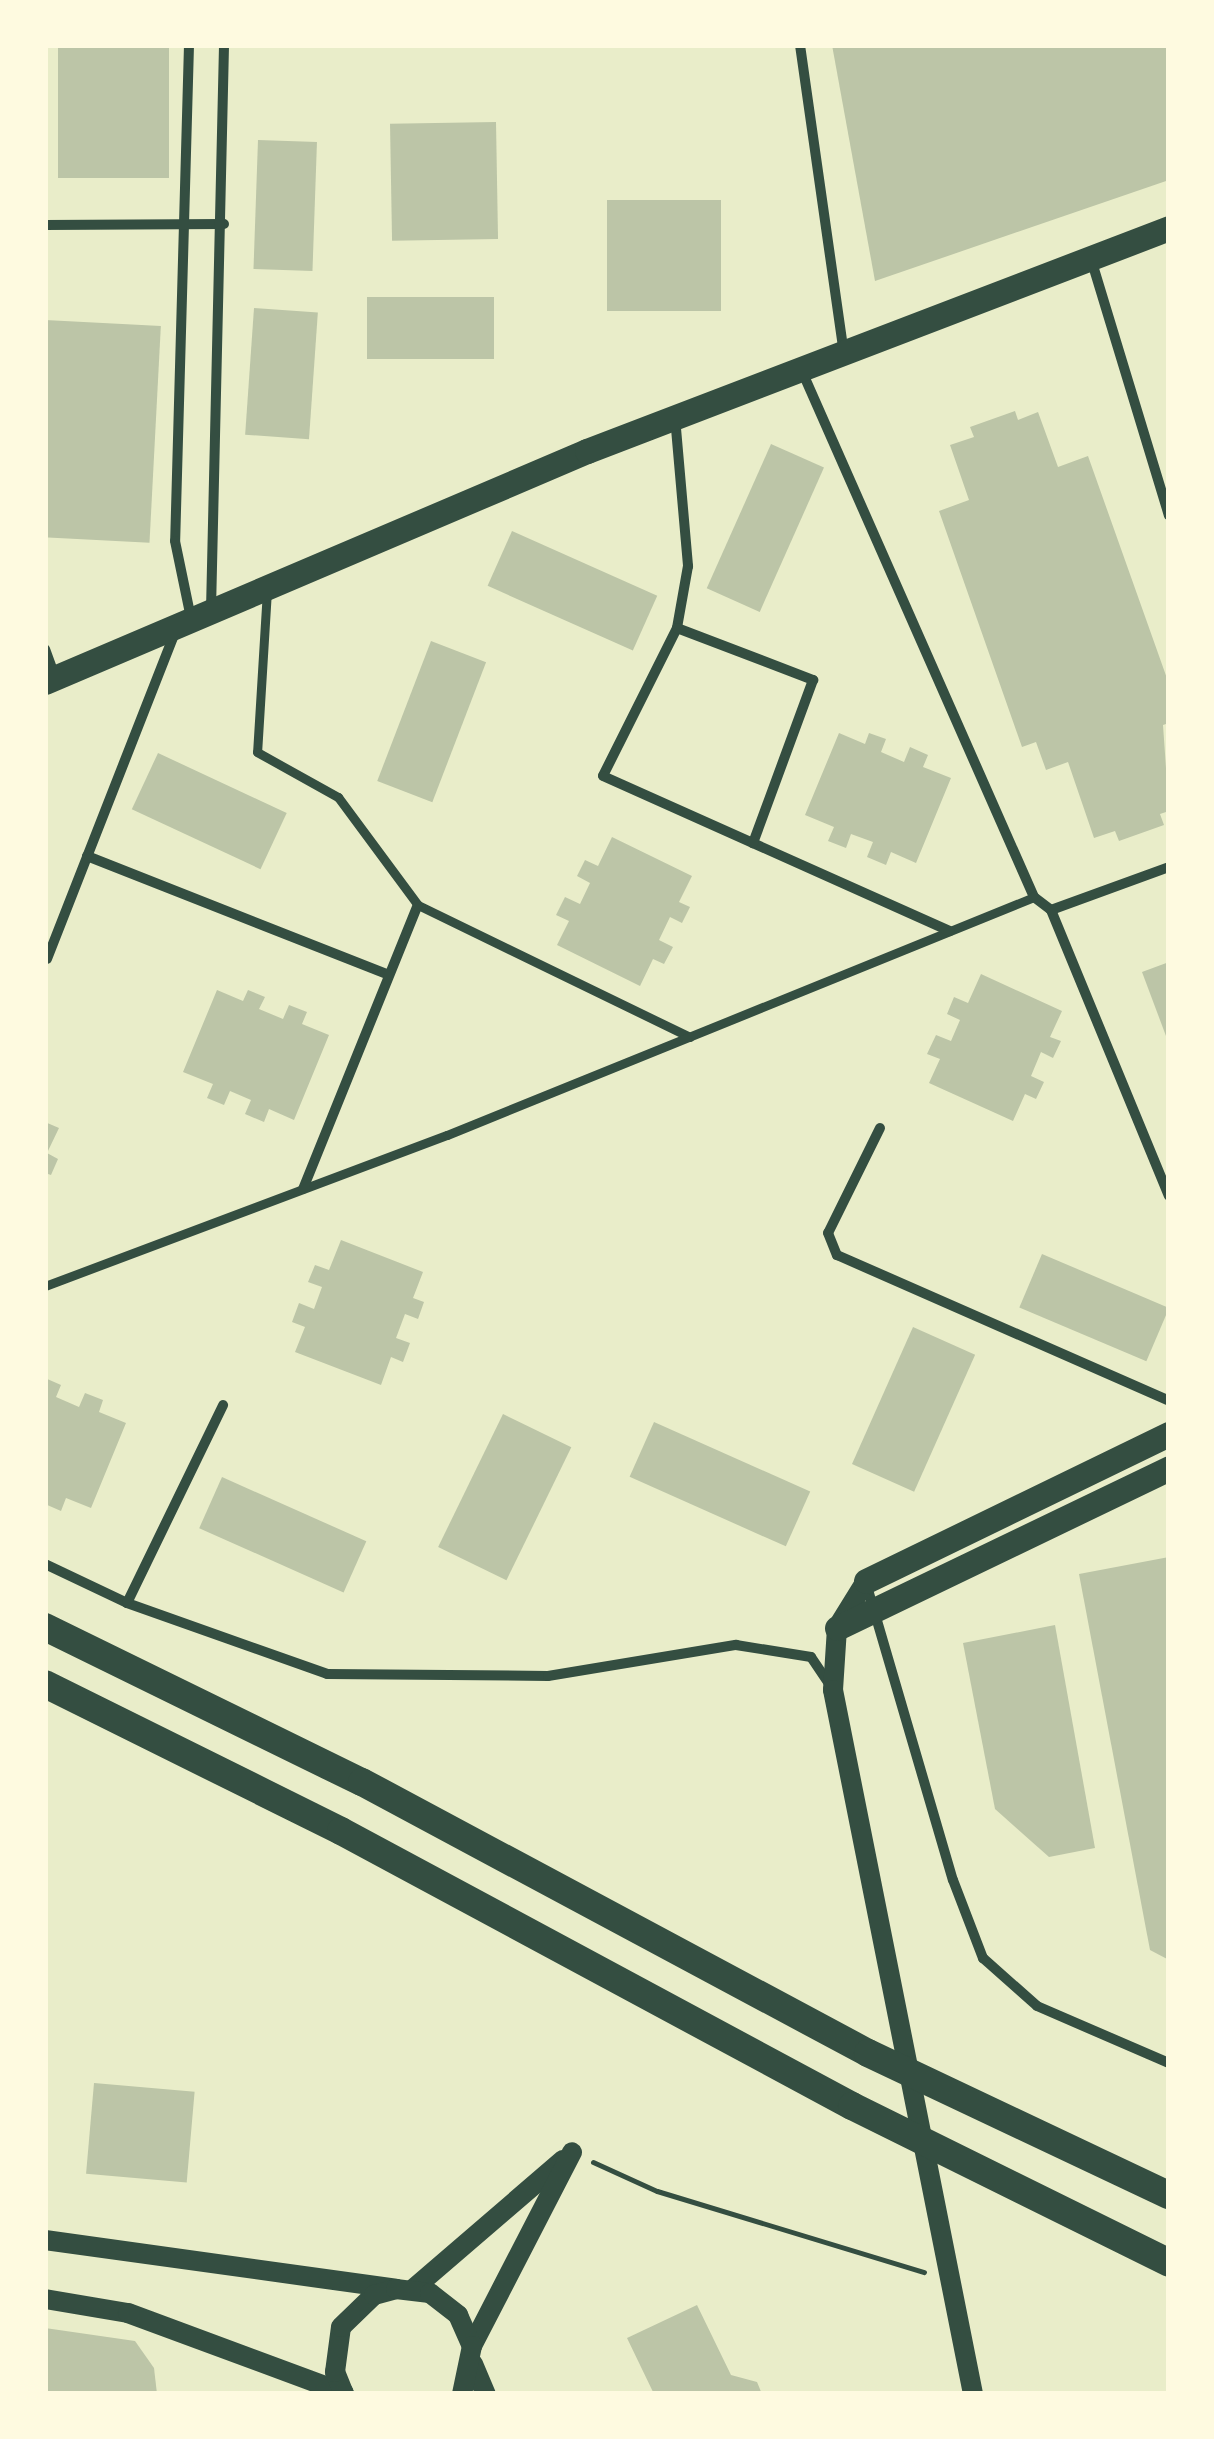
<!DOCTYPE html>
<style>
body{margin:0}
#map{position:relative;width:1214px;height:2439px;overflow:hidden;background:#e9edc9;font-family:Jost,sans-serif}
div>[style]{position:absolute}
.building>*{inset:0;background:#bcc5a7;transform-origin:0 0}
.path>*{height:5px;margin:-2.5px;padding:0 2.5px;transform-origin:2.5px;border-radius:2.5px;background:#344e41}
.pedestrian>*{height:9px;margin:-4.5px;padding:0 4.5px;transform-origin:4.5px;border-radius:4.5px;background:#344e41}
.minor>*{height:10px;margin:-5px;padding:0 5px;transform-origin:5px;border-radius:5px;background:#344e41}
.secondary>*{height:20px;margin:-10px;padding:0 10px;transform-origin:10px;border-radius:10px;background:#344e41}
.primary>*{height:25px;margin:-12.5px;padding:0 12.5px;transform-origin:12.5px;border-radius:12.5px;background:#344e41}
.trunk>*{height:28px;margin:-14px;padding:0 14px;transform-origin:14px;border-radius:14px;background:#344e41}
span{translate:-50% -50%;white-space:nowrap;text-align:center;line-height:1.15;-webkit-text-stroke:9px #fefae0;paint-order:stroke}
.frame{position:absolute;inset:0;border:48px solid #fefae0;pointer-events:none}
</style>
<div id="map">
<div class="building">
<div style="left:58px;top:45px;width:111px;height:133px"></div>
<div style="clip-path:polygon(832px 45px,1169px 45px,1169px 180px,875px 281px)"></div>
<div style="left:496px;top:122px;width:117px;height:106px;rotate:89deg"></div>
<div style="left:258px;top:140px;width:59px;height:129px;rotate:2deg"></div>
<div style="left:607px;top:200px;width:114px;height:111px"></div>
<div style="left:367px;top:297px;width:127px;height:62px"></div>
<div style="left:254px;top:308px;width:64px;height:127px;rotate:4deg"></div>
<div style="left:45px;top:320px;width:116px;height:217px;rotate:3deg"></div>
<div style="clip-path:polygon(1015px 411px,1018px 420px,1038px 412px,1058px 467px,1088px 456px,1169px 684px,1169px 723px,1163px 725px,1169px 811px,1160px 814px,1164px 825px,1119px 841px,1115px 831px,1094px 838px,1068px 762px,1046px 770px,1036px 742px,1022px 747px,939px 511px,969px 500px,950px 445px,974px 437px,970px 427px)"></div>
<div style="left:771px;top:444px;width:58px;height:158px;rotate:24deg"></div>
<div style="left:512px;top:531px;width:159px;height:60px;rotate:24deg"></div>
<div style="left:431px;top:641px;width:59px;height:150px;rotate:21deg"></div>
<div style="clip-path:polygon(839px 733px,865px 744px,869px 733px,886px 739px,881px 752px,904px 762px,910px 747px,928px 755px,923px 767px,951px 778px,916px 863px,891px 852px,886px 865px,867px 857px,873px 842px,851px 834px,846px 848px,828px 841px,834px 827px,805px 815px)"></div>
<div style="left:158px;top:753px;width:142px;height:62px;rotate:25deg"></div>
<div style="clip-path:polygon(612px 837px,692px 876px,679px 902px,690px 907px,682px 923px,670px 917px,659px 940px,673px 947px,664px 964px,653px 959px,640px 986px,557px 945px,569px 921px,556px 915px,565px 897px,580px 904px,590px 883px,577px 876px,585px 860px,598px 866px)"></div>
<div style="clip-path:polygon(1169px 962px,1169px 1044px,1142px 972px)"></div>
<div style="clip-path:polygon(981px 974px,1062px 1011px,1050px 1037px,1061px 1041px,1053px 1058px,1041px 1052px,1031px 1076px,1044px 1082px,1036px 1099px,1025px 1094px,1013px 1121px,929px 1083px,940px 1059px,927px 1054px,936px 1035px,951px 1041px,960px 1020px,947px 1014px,954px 997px,968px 1003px)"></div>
<div style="clip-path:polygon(217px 990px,243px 1001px,248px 990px,265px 997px,259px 1009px,283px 1019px,289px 1005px,307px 1012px,302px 1024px,329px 1035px,294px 1120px,269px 1109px,264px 1122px,245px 1114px,251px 1100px,230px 1091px,224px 1105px,207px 1098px,213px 1084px,183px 1072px)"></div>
<div style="clip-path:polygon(45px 1122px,59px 1128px,47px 1153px,58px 1159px,51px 1175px,45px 1173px)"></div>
<div style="clip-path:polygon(341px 1240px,423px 1272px,413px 1298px,424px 1302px,418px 1319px,405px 1314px,396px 1338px,410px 1343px,403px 1362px,391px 1357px,381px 1385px,295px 1352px,305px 1327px,292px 1322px,299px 1303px,314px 1309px,322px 1287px,308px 1282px,315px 1265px,329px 1270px)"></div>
<div style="left:1042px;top:1254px;width:138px;height:58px;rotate:23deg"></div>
<div style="left:913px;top:1327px;width:68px;height:150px;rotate:24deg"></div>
<div style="clip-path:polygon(45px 1378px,61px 1385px,56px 1397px,79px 1407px,85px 1393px,103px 1400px,99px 1412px,126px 1423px,91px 1508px,66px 1498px,61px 1511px,45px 1504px)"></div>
<div style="left:503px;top:1414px;width:76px;height:148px;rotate:26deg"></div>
<div style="left:654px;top:1422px;width:171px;height:60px;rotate:24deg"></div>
<div style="left:222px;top:1477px;width:158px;height:56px;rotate:24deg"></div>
<div style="clip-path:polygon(1169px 1557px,1169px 1960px,1150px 1950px,1079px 1574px)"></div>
<div style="clip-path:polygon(1055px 1625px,1095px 1848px,1049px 1857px,995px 1809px,963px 1643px)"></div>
<div style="left:94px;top:2083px;width:101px;height:91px;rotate:5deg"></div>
<div style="clip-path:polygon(697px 2305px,731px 2375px,757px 2382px,762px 2394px,654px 2394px,627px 2338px)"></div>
<div style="clip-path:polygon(45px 2328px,135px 2341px,154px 2368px,157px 2394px,45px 2394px)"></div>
</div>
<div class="path">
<div style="left:593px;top:2162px;width:70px;rotate:24.4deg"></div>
<div style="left:657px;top:2191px;width:279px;rotate:16.9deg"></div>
</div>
<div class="pedestrian">
<div style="left:267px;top:590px;width:162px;rotate:93.5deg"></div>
<div style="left:257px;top:752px;width:93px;rotate:29.1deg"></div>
<div style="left:338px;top:797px;width:134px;rotate:53.5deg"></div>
<div style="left:418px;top:905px;width:302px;rotate:25.9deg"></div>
<div style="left:45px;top:1286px;width:429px;rotate:-20.6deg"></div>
<div style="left:447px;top:1135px;width:633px;rotate:-22.07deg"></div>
</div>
<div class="minor">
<div style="left:189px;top:45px;width:496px;rotate:91.6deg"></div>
<div style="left:175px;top:541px;width:79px;rotate:78.3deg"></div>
<div style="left:800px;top:45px;width:311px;rotate:81.9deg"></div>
<div style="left:45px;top:225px;width:179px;rotate:-0.3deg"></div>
<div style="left:1091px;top:259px;width:268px;rotate:73.1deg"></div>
<div style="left:801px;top:369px;width:577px;rotate:66.19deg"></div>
<div style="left:1034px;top:897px;width:21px;rotate:37deg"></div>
<div style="left:1051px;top:910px;width:309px;rotate:67.6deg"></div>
<div style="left:675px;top:417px;width:150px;rotate:85deg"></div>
<div style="left:688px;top:566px;width:63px;rotate:100.1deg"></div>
<div style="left:677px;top:628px;width:165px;rotate:116.6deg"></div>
<div style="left:603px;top:776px;width:380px;rotate:24.1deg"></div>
<div style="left:211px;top:610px;width:565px;rotate:-88.68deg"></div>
<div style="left:677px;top:628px;width:146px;rotate:20.9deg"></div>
<div style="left:813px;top:680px;width:174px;rotate:110.2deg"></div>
<div style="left:45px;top:649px;width:29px;rotate:70deg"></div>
<div style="left:87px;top:856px;width:321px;rotate:21.5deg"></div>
<div style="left:1051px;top:910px;width:126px;rotate:-20deg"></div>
<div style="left:47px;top:959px;width:353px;rotate:-68.6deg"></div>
<div style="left:880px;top:1128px;width:117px;rotate:116.3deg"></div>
<div style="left:828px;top:1233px;width:24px;rotate:68deg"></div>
<div style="left:837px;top:1255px;width:363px;rotate:23.7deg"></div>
<div style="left:303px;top:1189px;width:306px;rotate:-68deg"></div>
<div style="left:45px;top:1564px;width:91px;rotate:25.4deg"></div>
<div style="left:127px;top:1603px;width:212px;rotate:19.5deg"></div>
<div style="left:327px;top:1674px;width:221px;rotate:0.5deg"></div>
<div style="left:548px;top:1676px;width:191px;rotate:-9.4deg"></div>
<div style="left:736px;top:1645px;width:76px;rotate:9.1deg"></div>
<div style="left:811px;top:1657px;width:34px;rotate:56deg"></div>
<div style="left:866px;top:1583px;width:309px;rotate:73.7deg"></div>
<div style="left:953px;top:1880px;width:84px;rotate:69deg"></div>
<div style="left:983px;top:1958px;width:72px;rotate:41.6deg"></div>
<div style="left:1037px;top:2006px;width:144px;rotate:23.4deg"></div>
<div style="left:127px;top:1603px;width:220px;rotate:-64.1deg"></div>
</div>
<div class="secondary">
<div style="left:866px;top:1581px;width:55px;rotate:121.7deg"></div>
<div style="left:837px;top:1628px;width:62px;rotate:93.7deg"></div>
<div style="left:833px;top:1690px;width:718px;rotate:78.75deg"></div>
<div style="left:45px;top:2240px;width:354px;rotate:7.9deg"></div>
<div style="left:413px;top:2289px;width:198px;rotate:-40.7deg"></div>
<div style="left:45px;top:2299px;width:84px;rotate:9.6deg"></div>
<div style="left:128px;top:2313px;width:230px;rotate:20.3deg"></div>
<div style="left:472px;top:2346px;width:218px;rotate:-62.7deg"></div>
<div style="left:473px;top:2364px;width:33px;rotate:67deg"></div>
<div style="left:344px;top:2394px;width:24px;rotate:-112deg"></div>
<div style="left:335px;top:2372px;width:45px;rotate:-82.4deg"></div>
<div style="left:341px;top:2327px;width:46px;rotate:-44.1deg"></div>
<div style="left:374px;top:2295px;width:23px;rotate:-15deg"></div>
<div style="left:396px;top:2289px;width:34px;rotate:7deg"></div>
<div style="left:430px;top:2293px;width:36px;rotate:38deg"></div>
<div style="left:458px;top:2315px;width:34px;rotate:66deg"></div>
<div style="left:472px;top:2346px;width:49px;rotate:101.8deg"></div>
</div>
<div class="primary">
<div style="left:45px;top:682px;width:589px;rotate:-23.08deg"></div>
<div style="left:587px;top:451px;width:623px;rotate:-20.96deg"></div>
<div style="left:866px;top:1581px;width:337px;rotate:-25.9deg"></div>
<div style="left:837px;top:1628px;width:369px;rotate:-25.7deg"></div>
</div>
<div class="trunk">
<div style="left:45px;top:1627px;width:353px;rotate:26.1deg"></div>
<div style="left:362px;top:1782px;width:574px;rotate:28.17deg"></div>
<div style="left:868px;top:2053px;width:333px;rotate:25.3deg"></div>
<div style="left:45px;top:1684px;width:330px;rotate:26.4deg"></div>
<div style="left:341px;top:1831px;width:580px;rotate:28.29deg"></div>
<div style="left:852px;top:2106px;width:354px;rotate:26.3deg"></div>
</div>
<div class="frame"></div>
</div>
